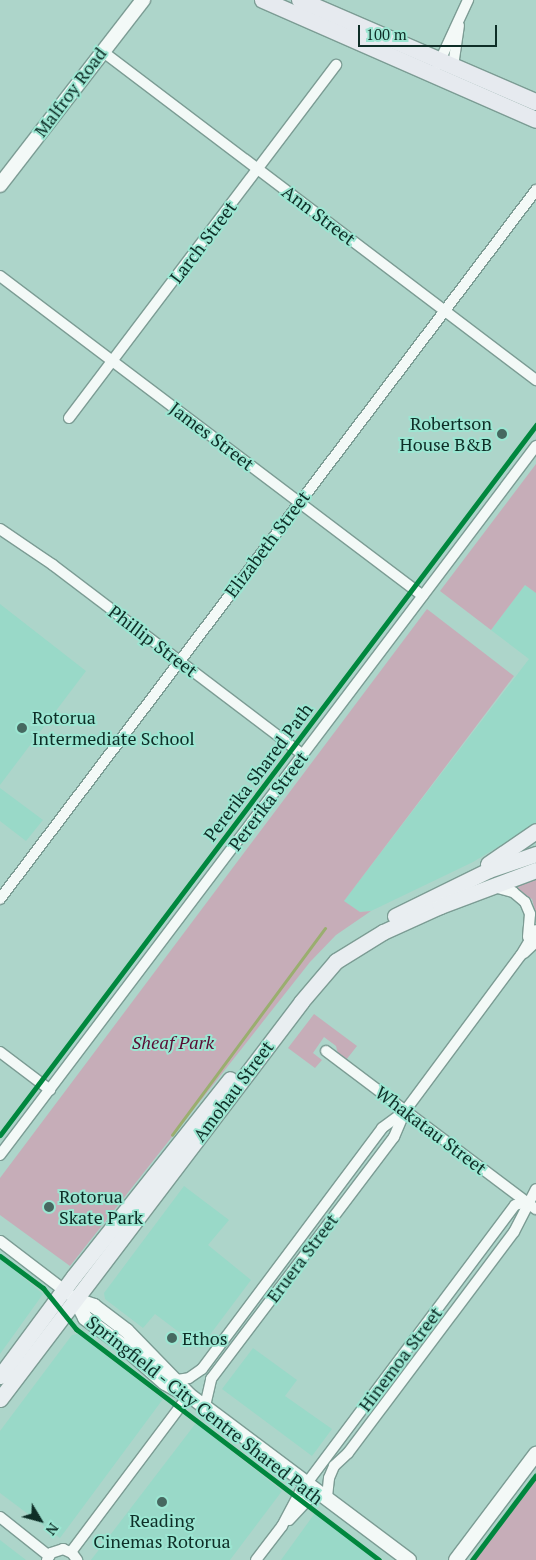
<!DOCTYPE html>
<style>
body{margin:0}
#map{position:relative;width:536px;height:1560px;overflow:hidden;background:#add5ca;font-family:"PT Serif",serif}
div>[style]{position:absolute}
.built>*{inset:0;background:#99d9c8}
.green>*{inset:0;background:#c6adb8}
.stream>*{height:2.5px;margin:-1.25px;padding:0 1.25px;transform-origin:1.25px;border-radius:1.25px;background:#9aae6f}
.roads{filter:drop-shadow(1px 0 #7c9c94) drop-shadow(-1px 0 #7c9c94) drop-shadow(0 1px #7c9c94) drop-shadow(0 -1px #7c9c94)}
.minor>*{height:10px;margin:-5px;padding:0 5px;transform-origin:5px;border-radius:5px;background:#f3f9f7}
.tertiary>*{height:11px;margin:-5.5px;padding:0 5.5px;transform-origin:5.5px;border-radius:5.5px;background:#f3f9f7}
.secondary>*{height:14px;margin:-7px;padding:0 7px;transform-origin:7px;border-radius:7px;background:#f3f9f7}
.primary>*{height:15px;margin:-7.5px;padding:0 7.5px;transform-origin:7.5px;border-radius:7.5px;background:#e9eef1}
.trunk>*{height:16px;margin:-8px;padding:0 8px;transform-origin:8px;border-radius:8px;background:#e6eaef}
.cycleway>*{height:5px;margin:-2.5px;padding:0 2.5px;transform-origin:2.5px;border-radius:2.5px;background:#00873e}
.dots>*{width:14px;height:14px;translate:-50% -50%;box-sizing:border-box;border:2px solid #9ce6d2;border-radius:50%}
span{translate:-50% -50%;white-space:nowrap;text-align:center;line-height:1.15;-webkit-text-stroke:4px #9ce6d2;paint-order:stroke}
.street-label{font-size:18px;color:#0e2e27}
.poi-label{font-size:18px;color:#0e2e27}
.right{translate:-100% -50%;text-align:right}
.left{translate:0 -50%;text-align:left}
.park-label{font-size:18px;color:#590c33;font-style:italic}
.north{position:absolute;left:15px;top:1495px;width:50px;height:50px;-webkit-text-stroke:4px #9ce6d2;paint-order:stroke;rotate:127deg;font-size:14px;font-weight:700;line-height:20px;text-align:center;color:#0e2e27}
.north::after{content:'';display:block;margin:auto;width:18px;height:22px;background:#0e2e27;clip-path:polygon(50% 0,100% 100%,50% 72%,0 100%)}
.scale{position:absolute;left:358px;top:25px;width:139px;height:22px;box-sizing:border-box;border:2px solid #0e2e27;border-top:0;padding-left:6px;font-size:15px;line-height:18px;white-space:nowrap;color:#0e2e27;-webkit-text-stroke:4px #9ce6d2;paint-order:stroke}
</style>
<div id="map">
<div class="built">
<div style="clip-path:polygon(525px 585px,536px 593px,536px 824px,473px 862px,371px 911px,360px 912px,343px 902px,529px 659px,491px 630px)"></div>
<div style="clip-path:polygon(0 604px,86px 671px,0 785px)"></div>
<div style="clip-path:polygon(0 788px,43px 820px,26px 841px,0 821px)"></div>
<div style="clip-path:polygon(184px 1186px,229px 1220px,208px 1245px,251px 1280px,200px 1348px,155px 1314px,143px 1328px,105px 1299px,104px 1293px)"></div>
<div style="clip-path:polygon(0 1258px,43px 1294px,0 1354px)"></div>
<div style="clip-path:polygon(78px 1334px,163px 1399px,60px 1538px,0 1493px,0 1431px,72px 1335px)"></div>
<div style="clip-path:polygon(253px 1348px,297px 1380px,285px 1396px,332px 1429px,312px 1456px,222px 1389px)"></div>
<div style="clip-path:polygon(196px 1423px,282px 1491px,230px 1560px,91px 1560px)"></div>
<div style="clip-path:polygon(315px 1513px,376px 1560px,281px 1560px)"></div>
<div style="clip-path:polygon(0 1540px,26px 1560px,0 1560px)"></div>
</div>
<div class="green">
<div style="clip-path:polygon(536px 464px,536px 593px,525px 585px,491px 630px,440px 591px)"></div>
<div style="clip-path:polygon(427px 609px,514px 676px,344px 901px,360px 912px,371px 911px,336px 935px,310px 962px,70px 1266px,0 1215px,0 1178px)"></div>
<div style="clip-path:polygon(536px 879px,536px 915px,532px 899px,510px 886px)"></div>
<div style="clip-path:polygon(314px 1014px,357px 1046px,346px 1060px,338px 1054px,336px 1046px,324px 1037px,313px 1053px,322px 1060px,315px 1068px,288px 1048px)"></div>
<div style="clip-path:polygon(536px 1480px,536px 1560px,476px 1560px,478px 1556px)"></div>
</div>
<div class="stream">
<div style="left:172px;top:1135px;width:257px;rotate:-53.5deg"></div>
</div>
<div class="roads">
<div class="minor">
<div style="left:102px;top:51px;width:545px;rotate:37.16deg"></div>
<div style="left:438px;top:65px;width:72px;rotate:-65.2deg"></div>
<div style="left:453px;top:66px;width:41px;rotate:-81.7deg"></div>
<div style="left:0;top:276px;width:530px;rotate:37.11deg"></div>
<div style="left:69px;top:418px;width:443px;rotate:-52.9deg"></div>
<div style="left:0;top:529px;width:64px;rotate:34.2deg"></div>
<div style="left:53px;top:565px;width:314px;rotate:37.2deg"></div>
<div style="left:494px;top:887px;width:20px;rotate:15deg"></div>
<div style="left:513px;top:892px;width:16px;rotate:40deg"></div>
<div style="left:525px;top:902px;width:13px;rotate:67deg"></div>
<div style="left:530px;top:914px;width:23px;rotate:95deg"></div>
<div style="left:0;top:899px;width:889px;rotate:-52.91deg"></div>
<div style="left:524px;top:953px;width:16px;rotate:-43deg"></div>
<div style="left:326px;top:1051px;width:263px;rotate:37deg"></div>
<div style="left:0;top:1052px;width:63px;rotate:37.2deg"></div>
<div style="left:0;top:1155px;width:889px;rotate:-52.91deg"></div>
<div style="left:177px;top:1380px;width:12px;rotate:-9deg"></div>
<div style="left:189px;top:1378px;width:16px;rotate:-35deg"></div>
<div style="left:202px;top:1369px;width:301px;rotate:-53.2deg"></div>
<div style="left:382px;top:1128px;width:27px;rotate:-36deg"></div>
<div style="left:205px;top:1406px;width:28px;rotate:-77deg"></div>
<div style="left:211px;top:1379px;width:303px;rotate:-52.9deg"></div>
<div style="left:394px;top:1137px;width:28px;rotate:-67deg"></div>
<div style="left:405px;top:1111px;width:194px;rotate:-53.4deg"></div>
<div style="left:521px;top:955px;width:29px;rotate:-59deg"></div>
<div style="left:327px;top:1497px;width:19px;rotate:-84deg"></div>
<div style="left:329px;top:1478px;width:13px;rotate:-67deg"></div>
<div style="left:334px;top:1466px;width:19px;rotate:-43deg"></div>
<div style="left:348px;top:1453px;width:276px;rotate:-53.1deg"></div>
<div style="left:514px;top:1232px;width:48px;rotate:-62.9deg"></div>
<div style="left:0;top:1517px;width:63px;rotate:38.5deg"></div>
<div style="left:289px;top:1520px;width:41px;rotate:-47deg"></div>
<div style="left:71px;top:1552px;width:196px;rotate:-53.1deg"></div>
<div style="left:47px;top:1560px;width:8px;rotate:-60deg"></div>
<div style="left:51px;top:1553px;width:13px;rotate:-18deg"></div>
<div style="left:63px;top:1549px;width:10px;rotate:24deg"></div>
<div style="left:72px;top:1553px;width:9px;rotate:54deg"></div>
<div style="left:256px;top:1560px;width:43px;rotate:-52.6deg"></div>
<div style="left:282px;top:1526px;width:40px;rotate:-62deg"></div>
<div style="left:301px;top:1491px;width:357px;rotate:-53.2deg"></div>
<div style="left:515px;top:1205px;width:12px;rotate:-14deg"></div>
</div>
<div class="tertiary">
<div style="left:0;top:1241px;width:87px;rotate:37.5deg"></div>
</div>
<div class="secondary">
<div style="left:0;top:185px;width:234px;rotate:-52.3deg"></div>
<div style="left:76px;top:1300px;width:19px;rotate:18deg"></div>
<div style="left:94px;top:1306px;width:41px;rotate:37.1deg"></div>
<div style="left:127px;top:1331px;width:89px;rotate:45.9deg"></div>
<div style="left:189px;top:1395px;width:275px;rotate:36.9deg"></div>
<div style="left:76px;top:1300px;width:20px;rotate:63deg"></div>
<div style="left:85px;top:1318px;width:46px;rotate:36.1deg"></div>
<div style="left:122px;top:1345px;width:57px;rotate:41.5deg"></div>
<div style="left:165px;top:1383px;width:21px;rotate:29deg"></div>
<div style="left:456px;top:1560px;width:133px;rotate:-53deg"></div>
</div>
<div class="primary">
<div style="left:488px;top:864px;width:58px;rotate:-34.5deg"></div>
<div style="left:395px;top:916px;width:105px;rotate:-26.1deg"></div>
<div style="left:489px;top:870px;width:50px;rotate:-18.8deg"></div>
<div style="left:0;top:1376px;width:124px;rotate:-53.5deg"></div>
<div style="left:74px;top:1276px;width:251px;rotate:-51.6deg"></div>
<div style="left:0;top:1399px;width:498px;rotate:-52.8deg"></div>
<div style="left:301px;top:1002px;width:54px;rotate:-49.5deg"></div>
<div style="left:336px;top:961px;width:55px;rotate:-31.7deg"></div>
<div style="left:383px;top:932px;width:63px;rotate:-24.5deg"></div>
<div style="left:440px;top:906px;width:103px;rotate:-20.6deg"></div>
</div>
<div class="trunk">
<div style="left:263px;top:0;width:298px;rotate:23.7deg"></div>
<div style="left:300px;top:0;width:257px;rotate:23.4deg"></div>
</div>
</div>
<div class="cycleway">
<div style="left:0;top:1135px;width:890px;rotate:-52.95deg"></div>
<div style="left:0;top:1256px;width:54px;rotate:36.7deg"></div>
<div style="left:43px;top:1288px;width:53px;rotate:51.2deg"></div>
<div style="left:76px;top:1329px;width:381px;rotate:37.3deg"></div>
<div style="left:472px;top:1560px;width:106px;rotate:-53deg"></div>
</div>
<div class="dots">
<div style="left:502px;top:434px;background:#466860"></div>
<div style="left:22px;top:728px;background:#466860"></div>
<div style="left:49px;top:1207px;background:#466860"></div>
<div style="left:172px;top:1338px;background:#466860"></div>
<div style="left:162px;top:1502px;background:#466860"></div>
</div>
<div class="street-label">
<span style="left:70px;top:92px;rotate:-53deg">Malfroy Road</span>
<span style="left:319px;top:215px;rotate:37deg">Ann Street</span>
<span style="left:203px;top:242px;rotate:-53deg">Larch Street</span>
<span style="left:212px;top:436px;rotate:37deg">James Street</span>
<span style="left:267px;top:544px;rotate:-53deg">Elizabeth Street</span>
<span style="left:153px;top:641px;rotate:37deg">Phillip Street</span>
<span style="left:258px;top:772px;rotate:-53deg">Pererika Shared Path</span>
<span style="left:268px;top:801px;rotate:-53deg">Pererika Street</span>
<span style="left:233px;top:1091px;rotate:-53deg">Amohau Street</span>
<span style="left:431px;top:1130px;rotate:37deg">Whakatau Street</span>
<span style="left:302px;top:1258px;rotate:-53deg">Eruera Street</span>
<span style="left:400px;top:1359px;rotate:-53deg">Hinemoa Street</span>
<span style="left:205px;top:1410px;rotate:38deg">Springfield - City Centre Shared Path</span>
</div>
<div class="poi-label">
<span class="right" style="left:492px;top:434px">Robertson<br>House B&amp;B</span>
<span class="left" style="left:32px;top:728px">Rotorua<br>Intermediate School</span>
<span class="left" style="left:59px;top:1207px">Rotorua<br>Skate Park</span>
<span class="left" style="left:182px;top:1338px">Ethos</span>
<span style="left:162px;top:1531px">Reading<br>Cinemas Rotorua</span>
</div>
<div class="park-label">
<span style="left:173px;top:1042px">Sheaf Park</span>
</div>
<div class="north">N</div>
<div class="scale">100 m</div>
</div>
